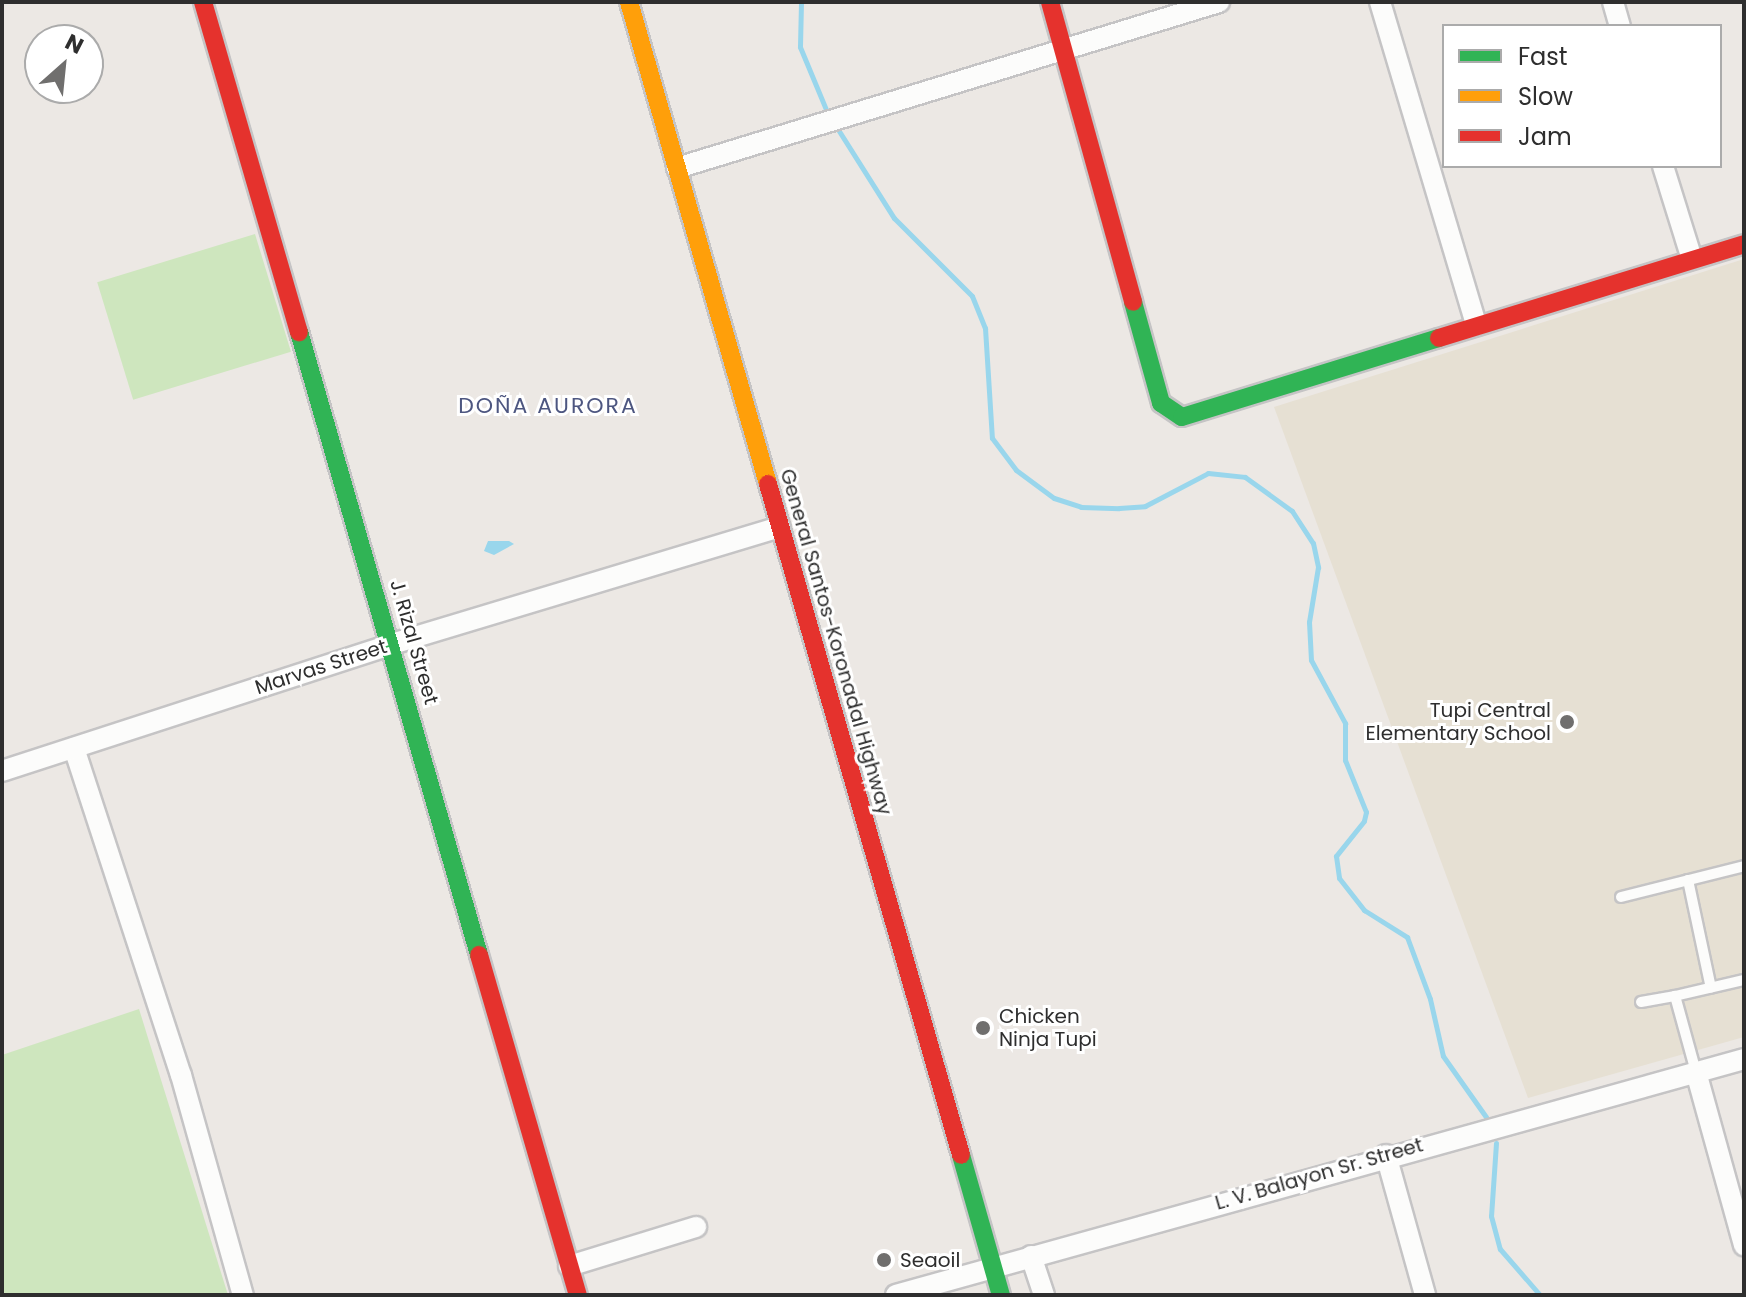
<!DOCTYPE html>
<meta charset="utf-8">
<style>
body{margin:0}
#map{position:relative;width:1746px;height:1297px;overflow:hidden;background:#ece8e4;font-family:Poppins,sans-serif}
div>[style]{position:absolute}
.education>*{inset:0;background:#e6e0d3}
.green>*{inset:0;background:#cee6be;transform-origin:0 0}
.water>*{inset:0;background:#99d6ec}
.stream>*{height:5px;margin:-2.5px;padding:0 2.5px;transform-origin:2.5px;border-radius:2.5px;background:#99d6ec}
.roads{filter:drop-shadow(2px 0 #c5c4c5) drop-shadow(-2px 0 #c5c4c5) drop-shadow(0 2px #c5c4c5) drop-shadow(0 -2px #c5c4c5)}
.lane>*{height:10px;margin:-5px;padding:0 5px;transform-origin:5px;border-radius:5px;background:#fcfcfb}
.street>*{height:20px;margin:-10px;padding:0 10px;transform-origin:10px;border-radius:10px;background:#fcfcfb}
.fast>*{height:18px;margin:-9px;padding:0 9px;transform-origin:9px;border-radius:9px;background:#30b455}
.slow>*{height:18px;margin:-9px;padding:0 9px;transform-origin:9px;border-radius:9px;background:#ff9f0a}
.jam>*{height:18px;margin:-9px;padding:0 9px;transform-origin:9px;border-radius:9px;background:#e5322d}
.dots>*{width:22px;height:22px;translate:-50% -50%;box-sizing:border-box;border:4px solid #fff;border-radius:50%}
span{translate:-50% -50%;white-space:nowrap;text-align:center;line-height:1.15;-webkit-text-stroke:6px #fff;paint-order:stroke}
.street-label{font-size:20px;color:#2e2e2e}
.poi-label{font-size:20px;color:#2e2e2e}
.right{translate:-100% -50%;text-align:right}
.left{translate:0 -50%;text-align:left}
.neighbourhood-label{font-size:22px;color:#4d5680;letter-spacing:2px}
.frame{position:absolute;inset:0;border:4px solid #2e2e2e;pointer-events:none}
.legend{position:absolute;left:1442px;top:24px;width:280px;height:144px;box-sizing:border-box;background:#fff;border:2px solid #ababab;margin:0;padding:10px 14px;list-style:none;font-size:24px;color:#2e2e2e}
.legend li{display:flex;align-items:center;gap:16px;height:40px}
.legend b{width:40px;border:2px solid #ababab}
.north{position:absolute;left:24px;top:24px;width:80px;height:80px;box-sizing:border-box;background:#fff;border:2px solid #ababab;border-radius:50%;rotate:27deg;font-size:22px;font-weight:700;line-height:32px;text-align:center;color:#2e2e2e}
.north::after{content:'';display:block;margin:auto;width:28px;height:36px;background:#706f6e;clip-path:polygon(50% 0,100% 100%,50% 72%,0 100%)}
</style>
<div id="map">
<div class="education">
<div style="clip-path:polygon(1744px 259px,1744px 1037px,1528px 1098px,1274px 407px)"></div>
</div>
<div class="green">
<div style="left:255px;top:234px;width:123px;height:165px;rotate:73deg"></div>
<div style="clip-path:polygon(139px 1009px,228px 1295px,2px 1295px,2px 1055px)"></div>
</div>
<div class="water">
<div style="clip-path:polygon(488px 541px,509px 541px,514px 544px,494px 555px,484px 551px)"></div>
</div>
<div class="stream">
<div style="left:801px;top:2px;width:45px;rotate:91.3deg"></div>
<div style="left:800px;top:47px;width:70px;rotate:67.4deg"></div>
<div style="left:839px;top:131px;width:103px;rotate:57.7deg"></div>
<div style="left:894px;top:218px;width:110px;rotate:45deg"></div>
<div style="left:972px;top:296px;width:35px;rotate:68deg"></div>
<div style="left:985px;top:328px;width:110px;rotate:86.4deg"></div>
<div style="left:992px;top:438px;width:40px;rotate:53deg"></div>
<div style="left:1016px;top:470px;width:47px;rotate:36.4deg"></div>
<div style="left:1054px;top:498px;width:28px;rotate:18deg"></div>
<div style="left:1081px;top:507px;width:38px;rotate:2deg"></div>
<div style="left:1119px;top:508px;width:26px;rotate:-4deg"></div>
<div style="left:1145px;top:506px;width:71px;rotate:-27.6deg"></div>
<div style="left:1208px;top:473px;width:37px;rotate:6deg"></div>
<div style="left:1245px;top:477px;width:58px;rotate:35.9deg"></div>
<div style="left:1292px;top:511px;width:38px;rotate:57deg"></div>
<div style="left:1313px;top:543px;width:25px;rotate:78deg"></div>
<div style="left:1318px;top:567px;width:56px;rotate:99.3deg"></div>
<div style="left:1309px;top:622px;width:38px;rotate:87deg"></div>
<div style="left:1311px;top:660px;width:72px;rotate:61.6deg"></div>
<div style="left:1345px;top:723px;width:37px;rotate:90deg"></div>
<div style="left:1345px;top:760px;width:56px;rotate:68deg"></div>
<div style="left:1366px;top:812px;width:9px;rotate:103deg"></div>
<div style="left:1364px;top:821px;width:45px;rotate:128.7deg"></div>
<div style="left:1336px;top:856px;width:22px;rotate:82deg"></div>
<div style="left:1339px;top:878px;width:41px;rotate:52deg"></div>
<div style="left:1364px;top:910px;width:51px;rotate:32.1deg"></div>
<div style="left:1407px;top:937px;width:66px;rotate:69.6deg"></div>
<div style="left:1430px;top:999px;width:58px;rotate:77.2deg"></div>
<div style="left:1443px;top:1056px;width:75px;rotate:54.8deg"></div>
<div style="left:1496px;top:1143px;width:73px;rotate:93.9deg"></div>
<div style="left:1491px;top:1216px;width:34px;rotate:75deg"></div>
<div style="left:1500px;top:1249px;width:61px;rotate:49deg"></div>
</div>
<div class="roads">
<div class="lane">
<div style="left:1688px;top:880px;width:110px;rotate:78deg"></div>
<div style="left:1621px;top:897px;width:127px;rotate:-14.1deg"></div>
<div style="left:1641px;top:1002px;width:35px;rotate:-10deg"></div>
<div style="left:1696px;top:1072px;width:79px;rotate:-105.4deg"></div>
<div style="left:1675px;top:996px;width:71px;rotate:-13.1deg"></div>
</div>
<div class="street">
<div style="left:1380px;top:2px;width:337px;rotate:73.4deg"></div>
<div style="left:1613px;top:2px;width:25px;rotate:74deg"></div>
<div style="left:1663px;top:166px;width:97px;rotate:72.7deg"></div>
<div style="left:677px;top:168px;width:567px;rotate:-17.03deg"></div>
<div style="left:74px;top:748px;width:344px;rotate:71.9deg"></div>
<div style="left:181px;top:1075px;width:229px;rotate:74.3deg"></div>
<div style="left:2px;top:771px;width:410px;rotate:-18deg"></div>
<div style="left:392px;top:644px;width:405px;rotate:-16.8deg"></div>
<div style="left:1696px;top:1072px;width:180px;rotate:74.5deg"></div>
<div style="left:1386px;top:1155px;width:145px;rotate:74.4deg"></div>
<div style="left:1031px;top:1256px;width:41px;rotate:71.6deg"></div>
<div style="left:569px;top:1266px;width:133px;rotate:-17.1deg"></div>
<div style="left:896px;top:1295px;width:880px;rotate:-15.55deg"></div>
</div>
<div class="fast">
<div style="left:1133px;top:302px;width:105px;rotate:74.5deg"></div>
<div style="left:1161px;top:403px;width:25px;rotate:34deg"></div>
<div style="left:1182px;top:417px;width:269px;rotate:-17.1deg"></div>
<div style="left:299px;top:332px;width:648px;rotate:73.88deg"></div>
<div style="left:961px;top:1155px;width:146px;rotate:74.1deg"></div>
</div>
<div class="slow">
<div style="left:629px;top:2px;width:502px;rotate:73.91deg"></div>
</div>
<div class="jam">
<div style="left:203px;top:2px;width:344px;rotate:73.8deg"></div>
<div style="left:1050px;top:2px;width:311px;rotate:74.5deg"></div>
<div style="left:1439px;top:338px;width:319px;rotate:-17.1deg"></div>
<div style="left:768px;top:484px;width:698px;rotate:73.95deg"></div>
<div style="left:479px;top:955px;width:354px;rotate:73.8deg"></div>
</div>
</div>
<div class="dots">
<div style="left:1567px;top:722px;background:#706f6e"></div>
<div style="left:983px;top:1028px;background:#706f6e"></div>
<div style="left:884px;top:1260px;background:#706f6e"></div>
</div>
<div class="street-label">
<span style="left:414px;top:642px;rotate:74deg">J. Rizal Street</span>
<span style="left:836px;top:642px;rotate:74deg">General Santos-Koronadal Highway</span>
<span style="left:321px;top:667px;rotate:-18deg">Marvas Street</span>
<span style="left:1319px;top:1174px;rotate:-16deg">L. V. Balayon Sr. Street</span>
</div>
<div class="poi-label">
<span class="right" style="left:1551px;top:722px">Tupi Central<br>Elementary School</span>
<span class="left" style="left:999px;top:1028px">Chicken<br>Ninja Tupi</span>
<span class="left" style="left:900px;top:1260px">Seaoil</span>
</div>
<div class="neighbourhood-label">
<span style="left:548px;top:406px">DOÑA AURORA</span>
</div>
<div class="frame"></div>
<ul class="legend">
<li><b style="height:10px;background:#30b455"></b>Fast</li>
<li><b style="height:10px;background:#ff9f0a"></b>Slow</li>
<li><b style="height:10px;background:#e5322d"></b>Jam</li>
</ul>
<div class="north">N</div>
</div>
